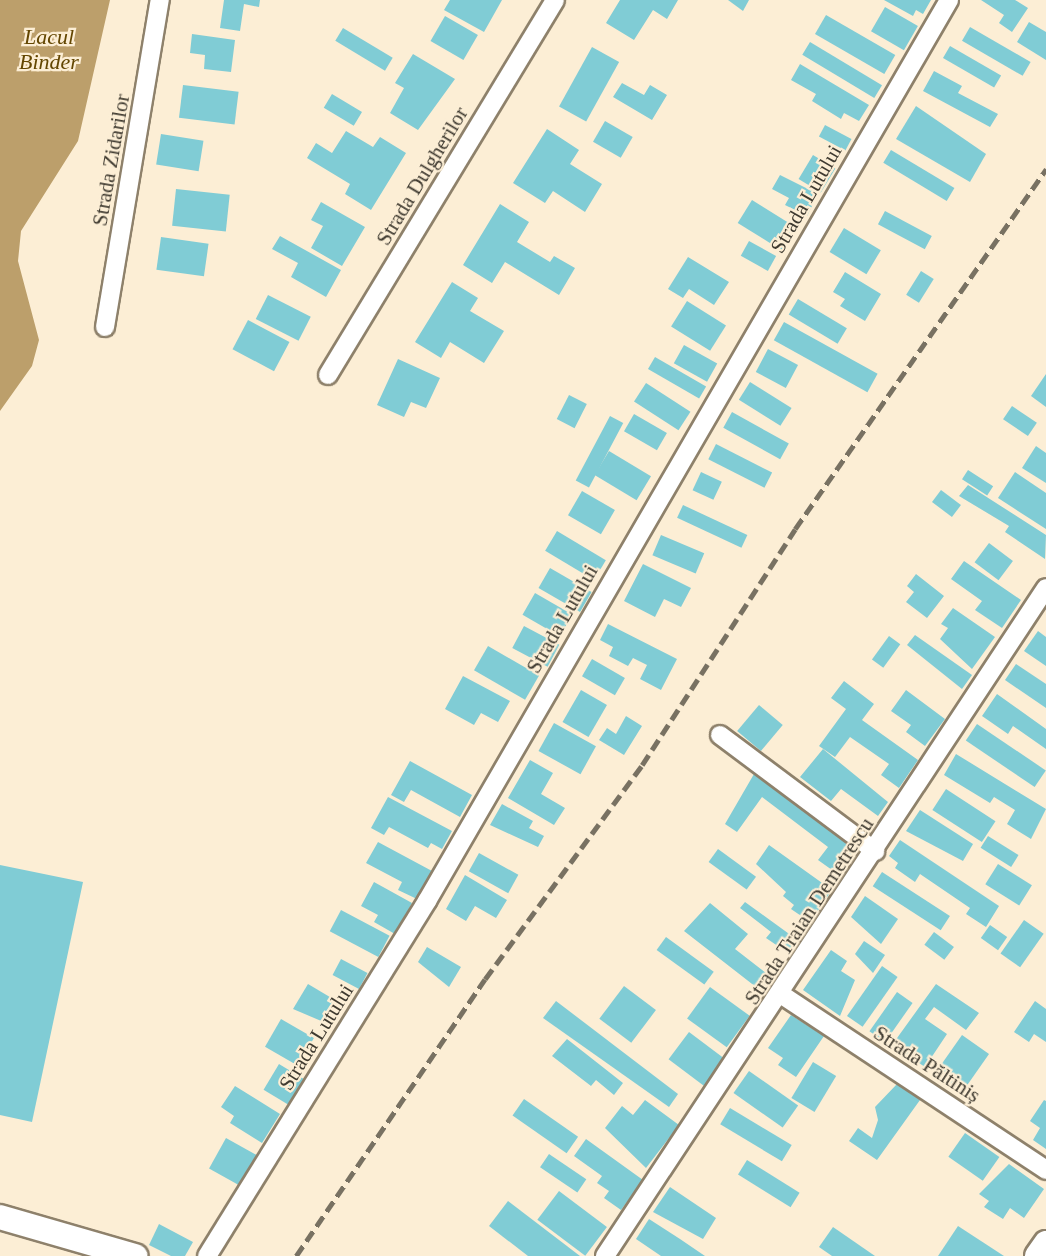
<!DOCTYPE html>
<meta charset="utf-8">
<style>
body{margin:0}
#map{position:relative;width:1046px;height:1256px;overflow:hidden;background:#fceed5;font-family:"Times New Roman",serif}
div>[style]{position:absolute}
.water>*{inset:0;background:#bc9f6b}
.building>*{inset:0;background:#80ccd5;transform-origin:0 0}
.roads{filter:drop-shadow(2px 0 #8e816b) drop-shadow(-2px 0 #8e816b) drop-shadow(0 2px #8e816b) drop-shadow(0 -2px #8e816b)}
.minor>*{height:18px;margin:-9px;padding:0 9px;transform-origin:9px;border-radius:9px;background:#fff}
.tertiary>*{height:24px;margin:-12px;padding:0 12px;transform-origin:12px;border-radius:12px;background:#fff}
.rail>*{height:4.5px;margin-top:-2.25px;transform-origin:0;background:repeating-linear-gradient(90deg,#787162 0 12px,transparent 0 18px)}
span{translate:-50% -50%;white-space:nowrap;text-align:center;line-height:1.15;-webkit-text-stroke:4.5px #fceed5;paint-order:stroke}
.street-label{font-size:21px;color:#3f3a30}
.water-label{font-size:22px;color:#634601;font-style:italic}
</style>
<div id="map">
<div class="water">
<div style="clip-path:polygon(0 0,110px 0,78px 141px,21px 231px,18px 261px,39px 340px,32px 366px,0 411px)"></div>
</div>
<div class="building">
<div style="clip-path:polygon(224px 0,260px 0,259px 7px,244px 4px,240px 31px,220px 28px)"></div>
<div style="clip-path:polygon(450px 0,502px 0,484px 32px,444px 10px)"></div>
<div style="clip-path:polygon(620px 0,678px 0,667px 19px,653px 10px,634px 40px,606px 23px)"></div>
<div style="clip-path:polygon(728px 0,749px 0,743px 11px)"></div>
<div style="clip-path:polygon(884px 0,931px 0,923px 14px,916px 10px,913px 16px)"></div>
<div style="clip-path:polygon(981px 0,1015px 0,1028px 8px,1012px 32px,999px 23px,1004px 15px)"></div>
<div style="left:885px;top:7px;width:38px;height:28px;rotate:30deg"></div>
<div style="left:826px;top:15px;width:80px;height:22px;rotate:30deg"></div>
<div style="left:445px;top:16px;width:38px;height:29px;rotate:30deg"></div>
<div style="clip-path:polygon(1029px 22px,1046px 32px,1046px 60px,1017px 42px)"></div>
<div style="left:970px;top:27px;width:70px;height:16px;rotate:30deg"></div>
<div style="left:343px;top:28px;width:58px;height:15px;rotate:31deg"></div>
<div style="clip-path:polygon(192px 34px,235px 40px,231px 72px,204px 69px,205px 55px,190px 53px)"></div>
<div style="left:810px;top:42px;width:84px;height:15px;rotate:31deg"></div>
<div style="left:950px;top:46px;width:59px;height:14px;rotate:30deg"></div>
<div style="left:592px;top:47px;width:31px;height:68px;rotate:29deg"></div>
<div style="clip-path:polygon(413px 54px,455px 79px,418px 130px,390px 113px,404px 88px,395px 83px)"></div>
<div style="clip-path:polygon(800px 64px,869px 105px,859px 121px,844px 113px,841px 119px,812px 101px,816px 94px,791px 80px)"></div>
<div style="clip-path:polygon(934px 71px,962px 86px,958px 93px,998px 114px,990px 127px,923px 91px)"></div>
<div style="clip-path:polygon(622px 83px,644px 95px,650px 85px,667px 95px,652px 120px,613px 97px)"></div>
<div style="left:183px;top:85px;width:56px;height:33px;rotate:7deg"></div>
<div style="left:332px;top:94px;width:35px;height:16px;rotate:31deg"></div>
<div style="clip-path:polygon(916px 106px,986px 154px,970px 182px,896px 139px)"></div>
<div style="left:605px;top:121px;width:32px;height:24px;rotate:30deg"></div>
<div style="left:825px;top:125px;width:30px;height:13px;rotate:28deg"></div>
<div style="clip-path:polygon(547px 129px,579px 150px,570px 164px,602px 184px,585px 212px,553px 191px,545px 203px,513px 183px)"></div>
<div style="clip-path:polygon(346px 131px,373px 147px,380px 137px,406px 153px,371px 210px,345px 194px,350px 184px,307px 158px,316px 143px,332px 153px)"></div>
<div style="left:161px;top:134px;width:43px;height:31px;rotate:9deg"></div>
<div style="left:891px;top:150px;width:74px;height:15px;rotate:31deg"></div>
<div style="left:813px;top:155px;width:26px;height:28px;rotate:31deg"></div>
<div style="clip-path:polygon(780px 175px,818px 194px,807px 216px,785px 205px,789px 198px,772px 189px)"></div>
<div style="left:176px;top:189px;width:54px;height:37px;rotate:6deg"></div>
<div style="left:752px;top:200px;width:52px;height:27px;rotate:32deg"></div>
<div style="clip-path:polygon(321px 202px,365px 227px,342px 266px,311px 248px,323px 226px,311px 220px)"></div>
<div style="clip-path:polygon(500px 204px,529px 222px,517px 242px,550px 262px,554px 256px,575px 268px,559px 295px,505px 262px,492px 283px,463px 265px)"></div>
<div style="left:885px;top:211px;width:53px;height:15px;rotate:28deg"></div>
<div style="left:844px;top:228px;width:43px;height:28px;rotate:31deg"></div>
<div style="clip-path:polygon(280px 236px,341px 270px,326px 297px,291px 277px,298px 263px,272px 249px)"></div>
<div style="left:161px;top:237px;width:48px;height:33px;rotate:8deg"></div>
<div style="left:749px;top:241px;width:31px;height:17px;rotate:29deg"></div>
<div style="clip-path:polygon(688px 257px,729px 282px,714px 305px,689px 289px,683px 298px,668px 289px)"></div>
<div style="left:921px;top:271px;width:15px;height:28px;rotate:32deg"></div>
<div style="clip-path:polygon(845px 272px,881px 294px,865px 321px,840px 306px,845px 299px,833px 292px)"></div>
<div style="clip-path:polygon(452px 282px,478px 298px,470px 311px,504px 331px,484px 363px,450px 342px,441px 358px,415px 342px)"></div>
<div style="left:268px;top:295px;width:48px;height:27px;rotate:27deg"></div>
<div style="left:798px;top:299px;width:57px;height:18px;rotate:31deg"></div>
<div style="left:687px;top:301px;width:46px;height:30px;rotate:32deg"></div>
<div style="left:248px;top:320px;width:47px;height:33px;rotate:28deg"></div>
<div style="left:784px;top:322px;width:107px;height:21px;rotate:29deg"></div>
<div style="left:684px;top:345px;width:38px;height:21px;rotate:29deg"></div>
<div style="left:768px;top:349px;width:34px;height:26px;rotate:28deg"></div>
<div style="left:655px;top:357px;width:59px;height:14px;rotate:30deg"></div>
<div style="clip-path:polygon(398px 359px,440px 378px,426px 408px,411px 402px,404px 417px,377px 405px)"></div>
<div style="clip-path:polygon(1046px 374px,1046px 407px,1031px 396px)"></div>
<div style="left:750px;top:382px;width:49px;height:21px;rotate:32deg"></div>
<div style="left:646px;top:383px;width:53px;height:22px;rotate:33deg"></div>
<div style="left:569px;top:395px;width:20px;height:27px;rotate:27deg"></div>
<div style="left:1012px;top:406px;width:30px;height:16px;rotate:34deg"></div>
<div style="left:732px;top:412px;width:65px;height:18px;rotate:29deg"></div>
<div style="left:634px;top:414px;width:38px;height:20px;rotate:30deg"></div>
<div style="left:610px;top:416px;width:15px;height:73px;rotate:28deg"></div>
<div style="left:716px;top:444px;width:63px;height:17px;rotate:27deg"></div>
<div style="clip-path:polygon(1036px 446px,1046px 453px,1046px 483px,1022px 468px)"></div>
<div style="left:609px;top:451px;width:49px;height:28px;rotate:31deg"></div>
<div style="left:968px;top:470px;width:30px;height:11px;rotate:33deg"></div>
<div style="left:701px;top:472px;width:23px;height:20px;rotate:25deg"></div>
<div style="clip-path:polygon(1015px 472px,1046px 493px,1046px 529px,998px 498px)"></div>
<div style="clip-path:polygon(968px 485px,1046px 535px,1045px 559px,1005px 532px,1009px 526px,959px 496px)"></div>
<div style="left:941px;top:490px;width:25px;height:15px;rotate:37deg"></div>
<div style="left:582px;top:491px;width:38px;height:28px;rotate:30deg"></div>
<div style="left:683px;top:505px;width:71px;height:14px;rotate:25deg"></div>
<div style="left:557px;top:531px;width:57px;height:23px;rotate:31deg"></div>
<div style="left:661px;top:535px;width:47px;height:22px;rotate:23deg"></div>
<div style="left:989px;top:543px;width:30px;height:24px;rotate:37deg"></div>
<div style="clip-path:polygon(964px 561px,1021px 600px,1002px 628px,975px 610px,982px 601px,951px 579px)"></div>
<div style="clip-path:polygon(643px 564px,691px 588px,681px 607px,664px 599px,655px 617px,624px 601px)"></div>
<div style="left:550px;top:568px;width:48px;height:23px;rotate:30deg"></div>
<div style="clip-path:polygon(916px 574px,944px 596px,927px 618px,906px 602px,914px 592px,907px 586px)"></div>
<div style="left:535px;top:593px;width:43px;height:25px;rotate:30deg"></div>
<div style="clip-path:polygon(953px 608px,995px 637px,972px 669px,940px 639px,948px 628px,941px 624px)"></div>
<div style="clip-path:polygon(608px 624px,677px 659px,661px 690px,640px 679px,647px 665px,633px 658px,628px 666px,609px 656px,613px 647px,600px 640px)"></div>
<div style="left:524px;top:626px;width:40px;height:25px;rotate:28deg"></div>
<div style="clip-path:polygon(1038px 631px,1046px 637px,1046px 666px,1024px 651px)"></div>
<div style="clip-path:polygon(915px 635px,972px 675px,962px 689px,907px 645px)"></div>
<div style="left:889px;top:636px;width:14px;height:29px;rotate:36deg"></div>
<div style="left:488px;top:646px;width:59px;height:28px;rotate:30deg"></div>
<div style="left:592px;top:659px;width:38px;height:20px;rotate:30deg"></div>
<div style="clip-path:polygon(1016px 664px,1046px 684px,1046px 708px,1005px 680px)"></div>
<div style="clip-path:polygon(463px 676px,510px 701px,498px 722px,481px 713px,474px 725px,445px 709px)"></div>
<div style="clip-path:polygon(844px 681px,874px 704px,862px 720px,918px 760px,899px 788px,881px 775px,889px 764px,850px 737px,835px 757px,819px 746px,846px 709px,831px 698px)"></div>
<div style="left:581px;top:690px;width:30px;height:37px;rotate:30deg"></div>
<div style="clip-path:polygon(906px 690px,945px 719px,925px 746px,906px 732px,911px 725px,891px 711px)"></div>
<div style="clip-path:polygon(997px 694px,1046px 729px,1046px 749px,1013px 726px,1008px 734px,982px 716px)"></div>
<div style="left:759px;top:705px;width:31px;height:34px;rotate:40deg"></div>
<div style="clip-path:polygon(626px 716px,642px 726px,624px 755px,599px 740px,607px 728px,616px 734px)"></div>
<div style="left:554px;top:723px;width:48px;height:32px;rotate:29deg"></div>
<div style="left:977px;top:724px;width:83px;height:20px;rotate:34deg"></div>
<div style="clip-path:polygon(823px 749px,888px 802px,878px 816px,841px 789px,831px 801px,800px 777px)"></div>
<div style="clip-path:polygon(956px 754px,1046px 809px,1031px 839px,1007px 824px,1015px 810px,994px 797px,990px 803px,944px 775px)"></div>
<div style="clip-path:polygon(530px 760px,553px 773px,541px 794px,565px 808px,554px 825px,508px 798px)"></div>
<div style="clip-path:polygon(410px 761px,472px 795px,460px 817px,411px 790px,404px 802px,391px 795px)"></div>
<div style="clip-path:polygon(754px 774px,861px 845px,839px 875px,818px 860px,828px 847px,762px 797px,737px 832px,725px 824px)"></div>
<div style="left:946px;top:789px;width:59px;height:25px;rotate:33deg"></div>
<div style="clip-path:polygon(388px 797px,452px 831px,442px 849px,431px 843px,428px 848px,389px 827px,384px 835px,371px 828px)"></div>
<div style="clip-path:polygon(502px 804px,533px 821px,529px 828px,544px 836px,538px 847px,490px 825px)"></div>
<div style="clip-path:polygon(920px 810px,973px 844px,963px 861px,906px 831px)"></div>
<div style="left:988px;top:836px;width:36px;height:14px;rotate:32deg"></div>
<div style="clip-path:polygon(900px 840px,999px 906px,986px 927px,966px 914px,970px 908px,920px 874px,915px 882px,895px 868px,898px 863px,889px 856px)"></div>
<div style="clip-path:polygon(378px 842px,432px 871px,417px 899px,398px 890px,402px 882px,366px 863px)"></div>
<div style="clip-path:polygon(769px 845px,832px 890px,810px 922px,791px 909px,794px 905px,783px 896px,786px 892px,756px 864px)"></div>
<div style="left:718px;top:849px;width:47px;height:16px;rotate:36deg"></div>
<div style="left:479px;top:853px;width:45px;height:21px;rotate:29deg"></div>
<div style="left:998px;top:864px;width:40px;height:24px;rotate:32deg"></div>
<div style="clip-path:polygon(0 865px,83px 882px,32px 1122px,0 1115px)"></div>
<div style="left:882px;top:872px;width:81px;height:17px;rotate:33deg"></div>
<div style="clip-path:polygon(465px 875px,507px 900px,496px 918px,475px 906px,466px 921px,446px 909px)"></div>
<div style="clip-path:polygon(374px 882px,412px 903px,395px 934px,374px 922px,378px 915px,361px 906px)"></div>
<div style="clip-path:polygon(865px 896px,898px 919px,881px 944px,851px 917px)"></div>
<div style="clip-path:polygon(745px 902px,803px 944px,794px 957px,766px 938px,771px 932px,740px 908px)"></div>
<div style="clip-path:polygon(710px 903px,748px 934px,735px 949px,775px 980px,765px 994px,684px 931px)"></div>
<div style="left:341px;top:910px;width:55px;height:24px;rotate:28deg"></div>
<div style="left:1024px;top:920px;width:24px;height:41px;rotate:35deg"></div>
<div style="left:990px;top:925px;width:21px;height:16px;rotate:35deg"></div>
<div style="left:934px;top:932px;width:25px;height:16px;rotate:37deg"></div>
<div style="left:666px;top:937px;width:59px;height:16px;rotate:36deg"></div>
<div style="clip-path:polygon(864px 941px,885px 955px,873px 973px,855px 954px)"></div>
<div style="clip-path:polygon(427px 947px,461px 967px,449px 987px,418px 962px)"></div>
<div style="clip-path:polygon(831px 950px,847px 961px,841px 971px,855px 980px,840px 1016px,803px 990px)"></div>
<div style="left:341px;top:959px;width:30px;height:18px;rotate:28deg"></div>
<div style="left:882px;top:966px;width:19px;height:61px;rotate:35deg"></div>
<div style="clip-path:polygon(308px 984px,345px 1006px,333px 1026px,293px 1009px)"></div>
<div style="clip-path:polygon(936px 984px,979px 1013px,966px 1030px,934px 1007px,925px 1019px,947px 1034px,925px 1067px,892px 1045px)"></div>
<div style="left:624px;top:986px;width:40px;height:41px;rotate:37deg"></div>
<div style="left:710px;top:987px;width:49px;height:39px;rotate:36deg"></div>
<div style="left:897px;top:992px;width:19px;height:48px;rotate:35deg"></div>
<div style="clip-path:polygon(556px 1001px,678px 1094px,669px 1107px,543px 1018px)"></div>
<div style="clip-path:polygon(1035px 1001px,1046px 1009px,1046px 1042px,1034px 1034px,1029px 1042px,1014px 1032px)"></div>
<div style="clip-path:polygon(791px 1015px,824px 1036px,796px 1077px,778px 1065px,783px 1058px,768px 1048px)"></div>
<div style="left:281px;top:1019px;width:38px;height:32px;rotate:30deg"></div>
<div style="left:689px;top:1032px;width:45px;height:34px;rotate:37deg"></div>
<div style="left:962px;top:1035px;width:33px;height:48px;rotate:35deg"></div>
<div style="clip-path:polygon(567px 1039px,623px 1083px,614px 1095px,596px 1080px,591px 1086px,552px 1056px)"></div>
<div style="left:813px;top:1062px;width:27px;height:42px;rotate:31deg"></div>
<div style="left:279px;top:1064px;width:29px;height:30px;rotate:31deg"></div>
<div style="left:749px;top:1071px;width:60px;height:27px;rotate:35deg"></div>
<div style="clip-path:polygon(897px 1084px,920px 1100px,877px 1160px,849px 1141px,858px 1128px,872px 1138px,878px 1120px,875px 1107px)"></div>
<div style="clip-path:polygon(235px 1086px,280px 1114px,262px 1143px,230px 1123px,234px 1116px,221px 1107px)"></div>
<div style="left:524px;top:1099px;width:66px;height:20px;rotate:35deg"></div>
<div style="clip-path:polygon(645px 1100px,679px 1125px,646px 1168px,605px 1128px,622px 1106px,633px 1115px)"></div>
<div style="clip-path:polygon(1044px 1100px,1046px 1101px,1046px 1149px,1033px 1140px,1040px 1128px,1030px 1121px)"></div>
<div style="left:730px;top:1108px;width:72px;height:19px;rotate:31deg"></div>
<div style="left:965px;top:1133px;width:42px;height:29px;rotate:35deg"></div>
<div style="left:226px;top:1138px;width:39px;height:35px;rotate:29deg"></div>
<div style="clip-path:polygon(586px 1139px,643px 1180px,621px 1210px,604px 1198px,609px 1191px,597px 1183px,602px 1176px,574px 1156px)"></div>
<div style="left:549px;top:1154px;width:45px;height:16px;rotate:34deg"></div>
<div style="left:747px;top:1160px;width:62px;height:17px;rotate:32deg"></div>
<div style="clip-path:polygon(1009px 1164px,1044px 1189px,1024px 1218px,1010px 1208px,1003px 1219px,984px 1207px,989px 1201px,979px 1194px)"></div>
<div style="clip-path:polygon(670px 1187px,716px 1218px,703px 1239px,653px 1212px)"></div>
<div style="left:559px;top:1191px;width:60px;height:36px;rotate:37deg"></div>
<div style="clip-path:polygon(508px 1201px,580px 1256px,528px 1256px,489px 1226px)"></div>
<div style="clip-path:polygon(649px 1219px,680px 1239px,705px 1256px,661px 1256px,636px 1239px)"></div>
<div style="clip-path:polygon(159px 1224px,193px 1242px,185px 1256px,171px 1256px,149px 1245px)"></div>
<div style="clip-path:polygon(958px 1226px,1004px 1256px,938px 1256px)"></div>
<div style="clip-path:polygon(833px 1227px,875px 1256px,832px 1256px,819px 1247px)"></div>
</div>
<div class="roads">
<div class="minor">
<div style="left:105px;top:327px;width:332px;rotate:-80.5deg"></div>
<div style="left:328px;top:375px;width:438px;rotate:-58.8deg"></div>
<div style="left:720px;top:735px;width:194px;rotate:36.8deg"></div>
<div style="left:782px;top:995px;width:317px;rotate:33.5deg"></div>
<div style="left:207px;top:1256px;width:418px;rotate:-58.2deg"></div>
<div style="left:427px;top:901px;width:1041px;rotate:-59.91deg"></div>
<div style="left:605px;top:1256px;width:800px;rotate:-56.57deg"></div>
</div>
<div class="tertiary">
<div style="left:0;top:1217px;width:141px;rotate:16.1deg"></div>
<div style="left:1037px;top:1256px;width:16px;rotate:-55deg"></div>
</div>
</div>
<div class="rail">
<div style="left:296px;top:1256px;width:335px;rotate:-55.7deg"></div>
<div style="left:485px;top:979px;width:265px;rotate:-53.7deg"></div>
<div style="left:642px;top:765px;width:281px;rotate:-57deg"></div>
<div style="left:795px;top:529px;width:439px;rotate:-55.1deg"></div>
</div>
<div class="street-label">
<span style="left:111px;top:160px;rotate:-80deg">Strada Zidarilor</span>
<span style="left:422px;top:176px;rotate:-59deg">Strada Dulgherilor</span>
<span style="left:806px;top:199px;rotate:-60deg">Strada Lutului</span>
<span style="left:562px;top:619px;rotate:-60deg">Strada Lutului</span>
<span style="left:809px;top:911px;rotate:-57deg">Strada Traian Demetrescu</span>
<span style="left:316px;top:1037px;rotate:-58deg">Strada Lutului</span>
<span style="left:927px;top:1064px;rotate:33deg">Strada Păltiniș</span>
</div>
<div class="water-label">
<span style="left:49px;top:49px">Lacul<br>Binder</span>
</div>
</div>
